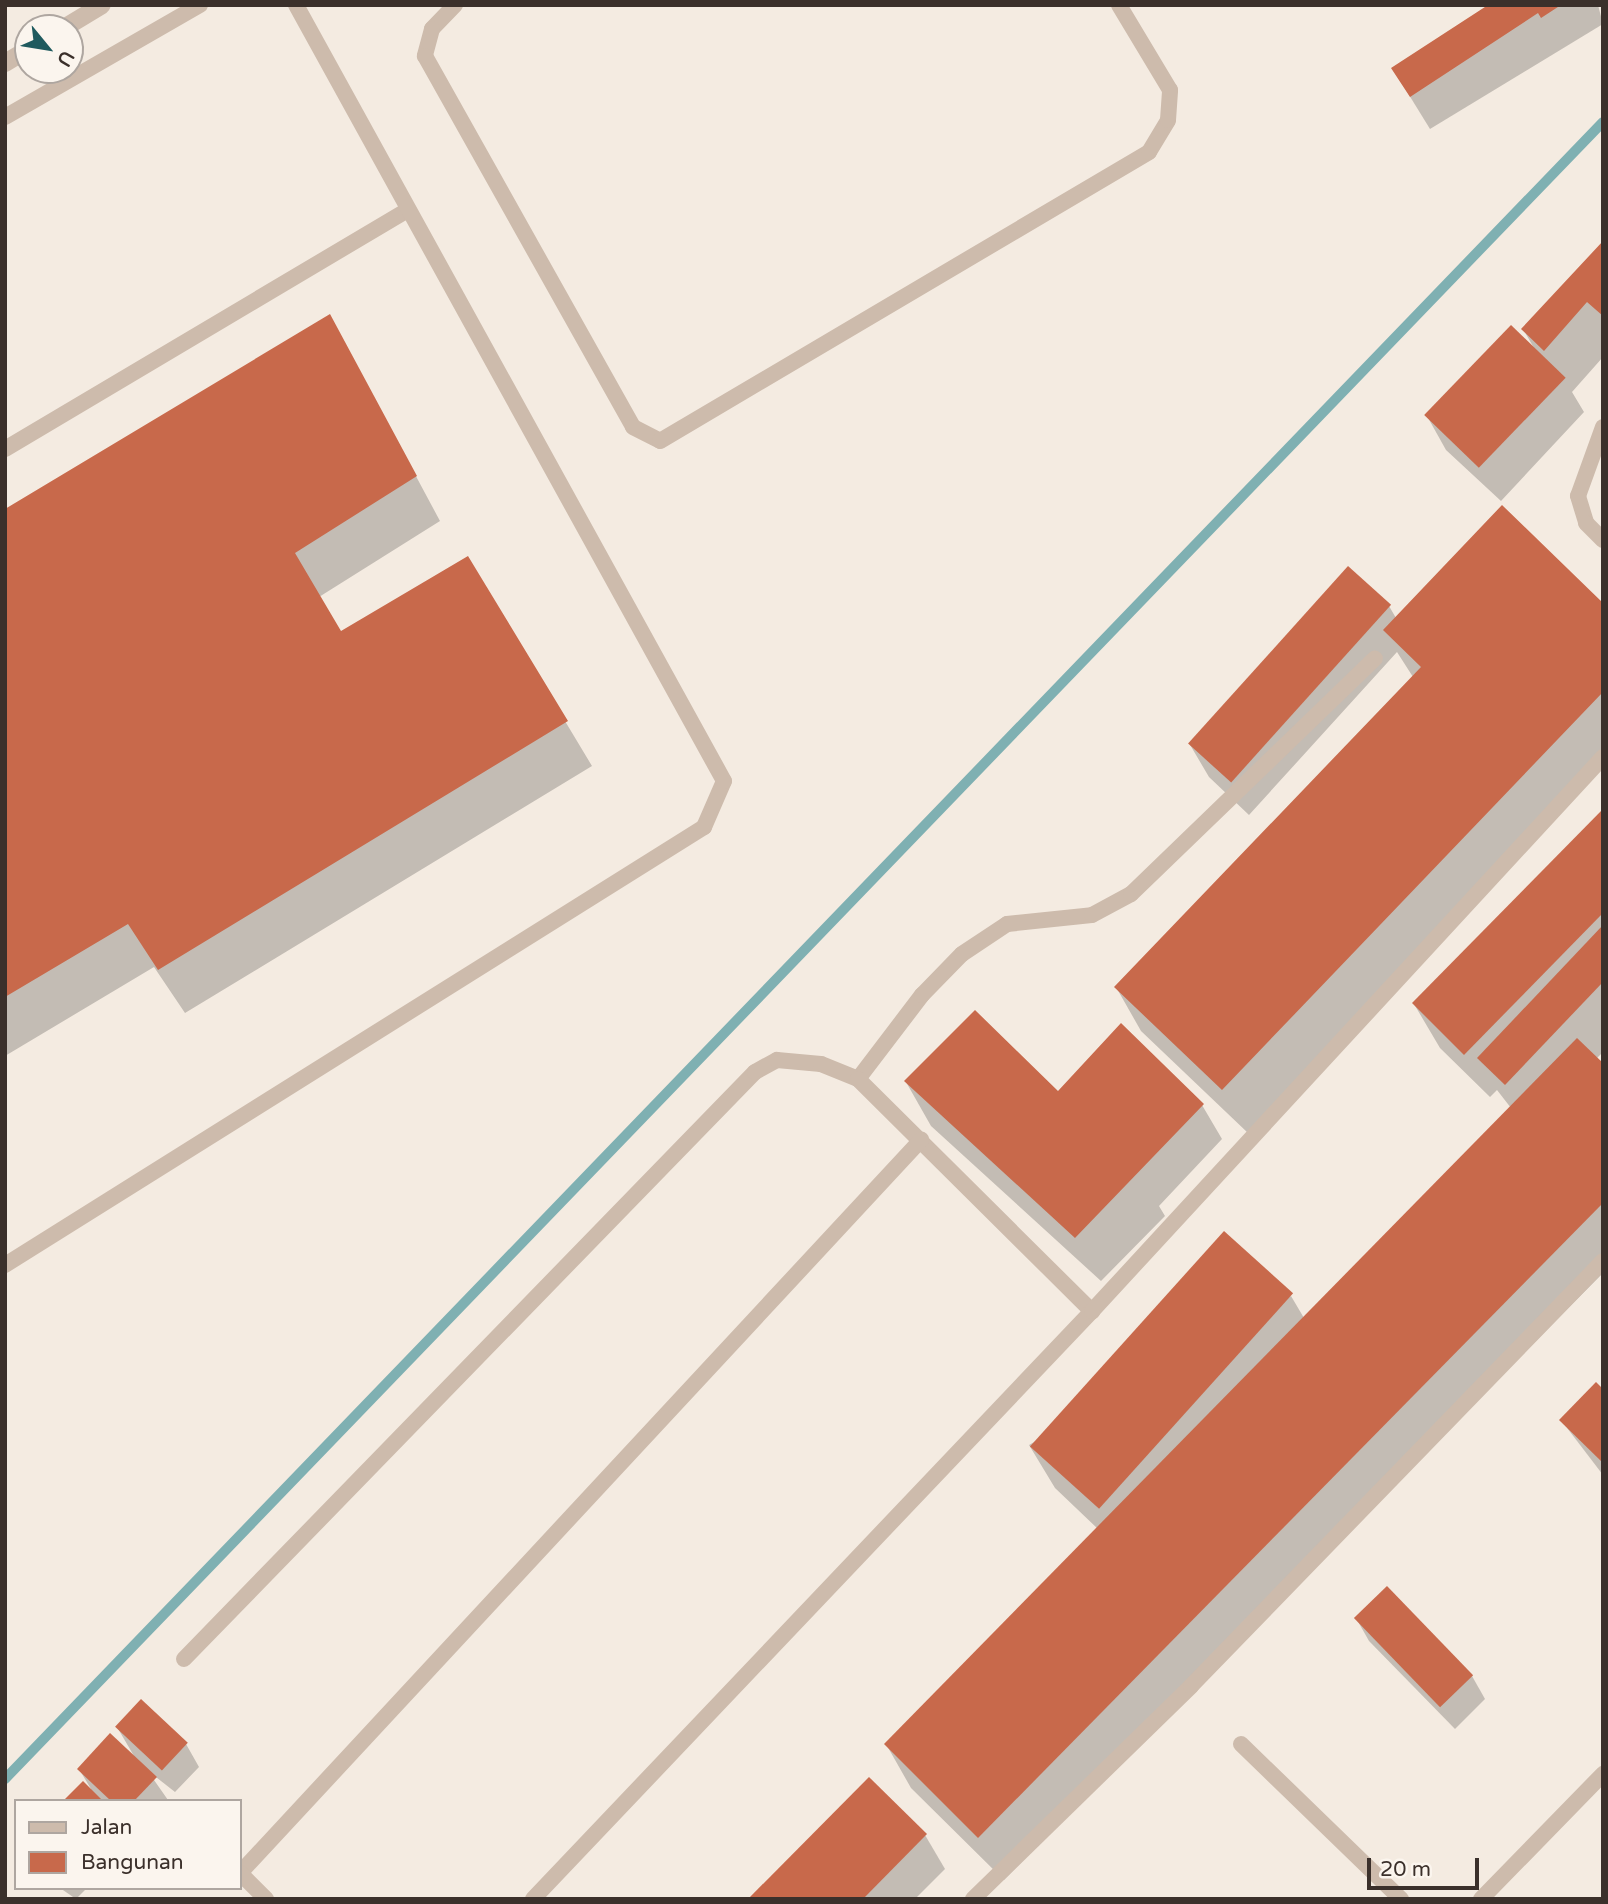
<!DOCTYPE html>
<style>
body{margin:0}
#map{position:relative;width:1608px;height:1904px;overflow:hidden;background:#f4ebe1;font-family:"Varela Round",sans-serif}
div>[style]{position:absolute}
.shadow>*{inset:0;background:#0003}
.stream>*{height:10px;margin:-5px;padding:0 5px;transform-origin:5px;border-radius:5px;background:#7fb0b2}
.building>*{inset:0;background:#c8694b;transform-origin:0 0}
.lane>*{height:16px;margin:-8px;padding:0 8px;transform-origin:8px;border-radius:8px;background:#cdbbac}
.street>*{height:18px;margin:-9px;padding:0 9px;transform-origin:9px;border-radius:9px;background:#cdbbac}
span{translate:-50% -50%;white-space:nowrap;text-align:center;line-height:1.15;-webkit-text-stroke:7px #fbf5ee;paint-order:stroke}
.frame{position:absolute;inset:0;border:7px solid #3b302b;pointer-events:none}
.legend{position:absolute;left:14px;top:1799px;width:228px;height:91px;box-sizing:border-box;background:#fbf5ee;border:2px solid #aea6a0;margin:0;padding:9px 12px;list-style:none;font-size:21px;color:#3b302b}
.legend li{display:flex;align-items:center;gap:14px;height:35px}
.legend b{width:35px;border:2px solid #aea6a0}
.north{position:absolute;left:14px;top:14px;width:70px;height:70px;box-sizing:border-box;background:#fbf5ee;border:2px solid #aea6a0;border-radius:50%;rotate:120deg;font-size:19px;font-weight:700;line-height:28px;text-align:center;color:#3b302b}
.north::after{content:'';display:block;margin:auto;width:24px;height:32px;background:#1f5a5e;clip-path:polygon(50% 0,100% 100%,50% 72%,0 100%)}
.scale{position:absolute;left:1367px;top:1858px;width:112px;height:32px;box-sizing:border-box;border:4px solid #3b302b;border-top:0;padding-left:9px;font-size:21px;line-height:24px;white-space:nowrap;color:#3b302b;-webkit-text-stroke:5px #fbf5ee;paint-order:stroke}
</style>
<div id="map">
<div class="shadow">
<div style="clip-path:polygon(1491px 5px,1598px 5px,1603px 24px,1430px 129px,1393px 69px)"></div>
<div style="clip-path:polygon(1603px 244px,1603px 357px,1572px 392px,1584px 412px,1501px 501px,1446px 450px,1427px 416px,1534px 348px,1523px 329px)"></div>
<div style="clip-path:polygon(330px 316px,440px 521px,319px 597px,340px 634px,467px 558px,592px 766px,185px 1013px,154px 967px,5px 1056px,5px 511px)"></div>
<div style="clip-path:polygon(1603px 605px,1603px 762px,1248px 1133px,1141px 1031px,1116px 987px,1413px 677px,1397px 652px,1249px 815px,1209px 777px,1189px 743px,1389px 606px,1396px 618px)"></div>
<div style="clip-path:polygon(1603px 812px,1603px 1052px,1596px 1059px,1603px 1066px,1603px 1273px,1004px 1880px,911px 1788px,886px 1744px,1098px 1529px,1055px 1488px,1029px 1445px,1291px 1296px,1304px 1318px,1511px 1108px,1497px 1090px,1490px 1097px,1440px 1048px,1414px 1004px)"></div>
<div style="clip-path:polygon(906px 1082px,1202px 1105px,1222px 1139px,1159px 1206px,1165px 1216px,1101px 1281px,931px 1126px)"></div>
<div style="clip-path:polygon(1603px 1392px,1603px 1475px,1561px 1420px)"></div>
<div style="clip-path:polygon(1356px 1618px,1472px 1676px,1485px 1699px,1455px 1729px,1369px 1641px)"></div>
<div style="clip-path:polygon(117px 1727px,186px 1744px,199px 1767px,175px 1792px,147px 1770px,168px 1800px,65px 1801px,91px 1789px,79px 1769px,134px 1756px)"></div>
<div style="clip-path:polygon(925px 1835px,945px 1869px,915px 1899px,751px 1899px)"></div>
<div style="clip-path:polygon(60px 1888px,87px 1888px,76px 1899px)"></div>
</div>
<div class="stream">
<div style="left:5px;top:1779px;width:2302px;rotate:-46.04deg"></div>
</div>
<div class="building">
<div style="clip-path:polygon(1488px 5px,1561px 5px,1541px 18px,1538px 13px,1410px 97px,1391px 68px)"></div>
<div style="clip-path:polygon(1603px 241px,1603px 316px,1587px 302px,1544px 351px,1521px 329px)"></div>
<div style="clip-path:polygon(330px 314px,417px 476px,295px 553px,341px 631px,468px 556px,568px 721px,158px 970px,128px 924px,5px 997px,5px 509px)"></div>
<div style="left:1511px;top:325px;width:76px;height:125px;rotate:44deg"></div>
<div style="clip-path:polygon(1502px 505px,1603px 603px,1603px 692px,1222px 1090px,1114px 987px,1421px 667px,1383px 630px)"></div>
<div style="left:1348px;top:566px;width:58px;height:239px;rotate:42deg"></div>
<div style="clip-path:polygon(1603px 809px,1603px 913px,1464px 1055px,1412px 1003px)"></div>
<div style="clip-path:polygon(1603px 925px,1603px 982px,1505px 1085px,1477px 1058px)"></div>
<div style="clip-path:polygon(975px 1010px,1058px 1091px,1121px 1023px,1204px 1104px,1075px 1238px,904px 1081px)"></div>
<div style="clip-path:polygon(1577px 1038px,1603px 1063px,1603px 1203px,978px 1838px,884px 1744px)"></div>
<div style="left:1224px;top:1231px;width:93px;height:290px;rotate:42deg"></div>
<div style="clip-path:polygon(1596px 1382px,1603px 1389px,1603px 1463px,1559px 1420px)"></div>
<div style="left:1387px;top:1586px;width:124px;height:46px;rotate:46deg"></div>
<div style="left:141px;top:1699px;width:64px;height:38px;rotate:43deg"></div>
<div style="clip-path:polygon(110px 1733px,157px 1777px,134px 1801px,111px 1801px,77px 1769px)"></div>
<div style="clip-path:polygon(869px 1777px,927px 1834px,863px 1899px,748px 1899px)"></div>
<div style="clip-path:polygon(83px 1781px,103px 1801px,63px 1801px)"></div>
</div>
<div class="lane">
<div style="left:455px;top:5px;width:33px;rotate:134deg"></div>
<div style="left:432px;top:29px;width:28px;rotate:105deg"></div>
<div style="left:425px;top:56px;width:425px;rotate:60.7deg"></div>
<div style="left:633px;top:427px;width:30px;rotate:27deg"></div>
<div style="left:660px;top:441px;width:568px;rotate:-30.58deg"></div>
<div style="left:1149px;top:152px;width:37px;rotate:-59deg"></div>
<div style="left:1168px;top:120px;width:30px;rotate:-86deg"></div>
<div style="left:1170px;top:90px;width:99px;rotate:-121deg"></div>
<div style="left:5px;top:117px;width:225px;rotate:-29.9deg"></div>
<div style="left:1603px;top:427px;width:73px;rotate:109.9deg"></div>
<div style="left:1578px;top:496px;width:28px;rotate:73deg"></div>
<div style="left:1586px;top:523px;width:24px;rotate:45deg"></div>
<div style="left:5px;top:449px;width:468px;rotate:-30.7deg"></div>
<div style="left:858px;top:1079px;width:106px;rotate:-52.7deg"></div>
<div style="left:922px;top:995px;width:57px;rotate:-45.7deg"></div>
<div style="left:962px;top:954px;width:54px;rotate:-33.7deg"></div>
<div style="left:1007px;top:924px;width:85px;rotate:-6deg"></div>
<div style="left:1092px;top:915px;width:44px;rotate:-28.3deg"></div>
<div style="left:1131px;top:894px;width:339px;rotate:-44deg"></div>
<div style="left:5px;top:1265px;width:825px;rotate:-32.07deg"></div>
<div style="left:704px;top:827px;width:50px;rotate:-66.5deg"></div>
<div style="left:724px;top:781px;width:886px;rotate:-118.88deg"></div>
<div style="left:184px;top:1659px;width:819px;rotate:-45.79deg"></div>
<div style="left:755px;top:1072px;width:25px;rotate:-29deg"></div>
<div style="left:777px;top:1060px;width:44px;rotate:5.2deg"></div>
<div style="left:821px;top:1064px;width:40px;rotate:22deg"></div>
<div style="left:858px;top:1079px;width:330px;rotate:44.8deg"></div>
<div style="left:1241px;top:1744px;width:223px;rotate:44.1deg"></div>
<div style="left:240px;top:1873px;width:1001px;rotate:-47.11deg"></div>
<div style="left:240px;top:1873px;width:37px;rotate:45deg"></div>
<div style="left:533px;top:1899px;width:811px;rotate:-46.45deg"></div>
<div style="left:1092px;top:1311px;width:754px;rotate:-47.31deg"></div>
<div style="left:973px;top:1899px;width:305px;rotate:-44.3deg"></div>
<div style="left:1191px;top:1686px;width:592px;rotate:-45.89deg"></div>
<div style="left:1481px;top:1899px;width:175px;rotate:-45.7deg"></div>
</div>
<div class="street">
<div style="left:64px;top:28px;width:44px;rotate:-31.2deg"></div>
<div style="left:5px;top:63px;width:27px;rotate:-31deg"></div>
</div>
<div class="frame"></div>
<ul class="legend">
<li><b style="height:9px;background:#cdbbac"></b>Jalan</li>
<li><b style="height:19px;background:#c8694b"></b>Bangunan</li>
</ul>
<div class="north">U</div>
<div class="scale">20 m</div>
</div>
